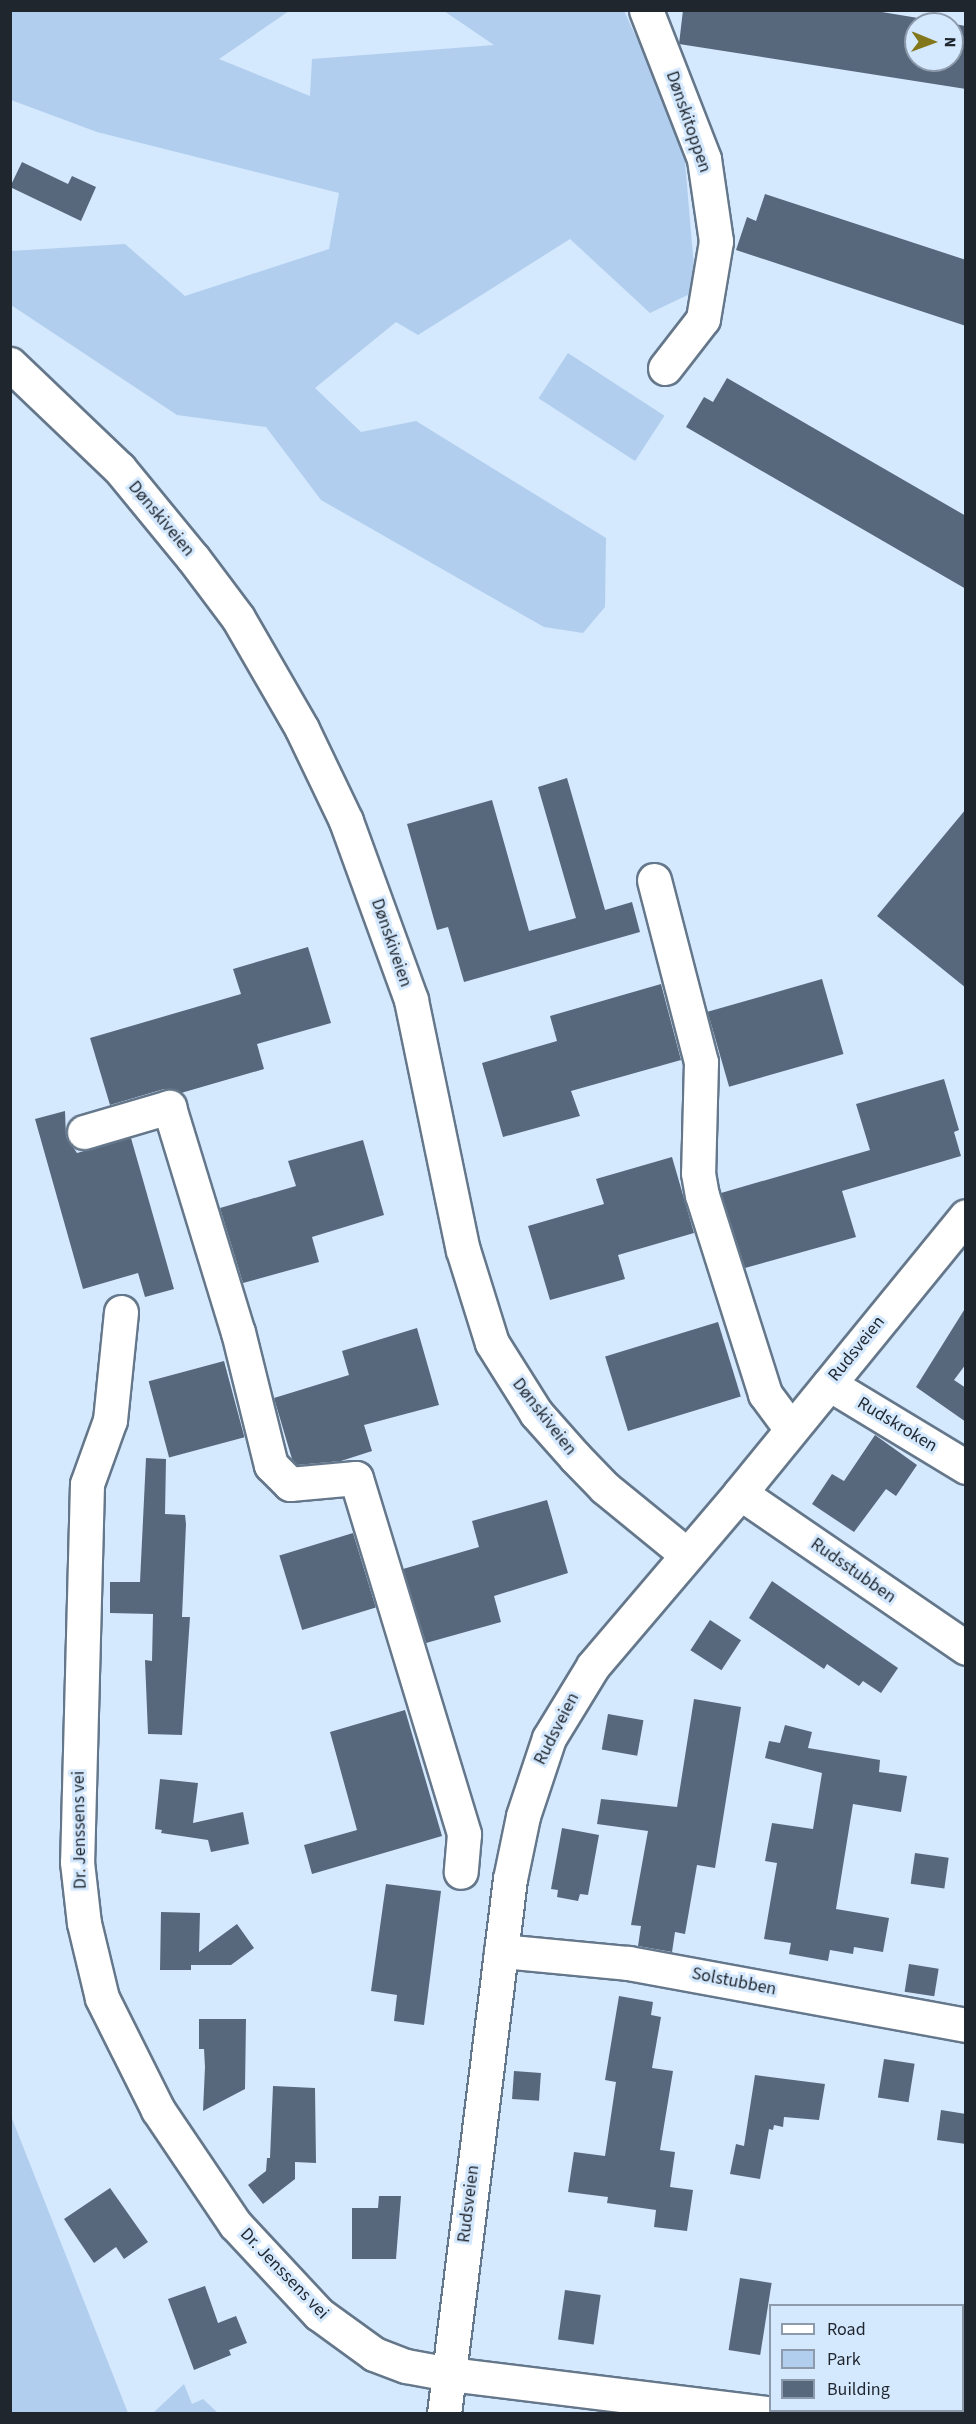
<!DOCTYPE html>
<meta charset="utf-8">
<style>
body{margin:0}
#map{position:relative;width:976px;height:2424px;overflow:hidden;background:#d4e8fe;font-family:"Source Sans 3",sans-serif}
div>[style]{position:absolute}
.green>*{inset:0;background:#b2ceee;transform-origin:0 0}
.building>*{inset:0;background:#58687c;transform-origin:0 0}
.roads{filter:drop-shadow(2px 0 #65778a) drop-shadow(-2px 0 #65778a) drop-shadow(0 2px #65778a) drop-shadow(0 -2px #65778a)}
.minor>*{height:33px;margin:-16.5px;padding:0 16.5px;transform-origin:16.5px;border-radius:16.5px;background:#fff}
span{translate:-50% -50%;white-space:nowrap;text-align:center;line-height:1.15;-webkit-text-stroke:6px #d4e8fe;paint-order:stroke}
.street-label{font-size:18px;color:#1f262e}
.frame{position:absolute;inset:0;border:12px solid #1f262e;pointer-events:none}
.legend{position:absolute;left:769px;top:2304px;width:195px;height:108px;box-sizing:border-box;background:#d4e8fe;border:2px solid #8c9aab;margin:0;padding:8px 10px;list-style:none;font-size:18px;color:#1f262e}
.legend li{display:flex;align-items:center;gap:12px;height:30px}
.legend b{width:30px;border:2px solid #8c9aab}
.north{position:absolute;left:904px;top:12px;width:60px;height:60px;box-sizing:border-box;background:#d4e8fe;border:2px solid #8c9aab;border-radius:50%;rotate:91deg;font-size:16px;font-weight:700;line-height:24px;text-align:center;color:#1f262e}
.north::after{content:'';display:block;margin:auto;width:21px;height:27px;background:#82771b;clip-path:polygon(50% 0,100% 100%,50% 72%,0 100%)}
</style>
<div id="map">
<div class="green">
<div style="clip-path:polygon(10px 11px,289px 11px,219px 59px,310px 96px,312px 59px,494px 45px,444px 11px,624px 11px,683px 138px,696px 291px,650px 313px,570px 239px,418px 335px,396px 322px,315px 388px,361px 432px,416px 421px,606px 538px,605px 607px,583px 633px,544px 627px,321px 500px,266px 427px,177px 415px,11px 305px,11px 251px,125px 244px,185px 296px,329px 249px,339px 193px,97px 132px,11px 100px)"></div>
<div style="left:568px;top:353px;width:115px;height:54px;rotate:33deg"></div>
<div style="clip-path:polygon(10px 2116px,11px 2116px,128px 2413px,11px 2413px)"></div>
<div style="clip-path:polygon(184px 2384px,192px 2404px,203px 2399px,218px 2413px,153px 2413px)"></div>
</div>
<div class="building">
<div style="clip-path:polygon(evenodd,683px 10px,870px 10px,966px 26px,966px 89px,679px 44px,683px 10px,916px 24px,952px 24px,952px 60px,916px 60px,916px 24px)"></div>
<div style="clip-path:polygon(22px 162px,68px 184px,72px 176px,96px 187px,81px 221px,10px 187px)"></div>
<div style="clip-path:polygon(765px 194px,966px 260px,966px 326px,736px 250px,747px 217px,756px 221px)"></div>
<div style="clip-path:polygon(727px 378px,966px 516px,966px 589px,686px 427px,704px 397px,713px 402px)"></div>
<div style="clip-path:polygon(567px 778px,605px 910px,632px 902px,640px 932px,464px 982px,448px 927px,437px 930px,407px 824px,492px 800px,529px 931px,576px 918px,538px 787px)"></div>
<div style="clip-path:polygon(966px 809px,966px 988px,877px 916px)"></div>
<div style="clip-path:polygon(308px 947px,331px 1023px,257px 1044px,264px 1069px,181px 1093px,164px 1089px,110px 1105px,90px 1038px,241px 994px,233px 969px)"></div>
<div style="left:822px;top:979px;width:78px;height:119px;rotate:74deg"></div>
<div style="clip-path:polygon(661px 984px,681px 1060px,571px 1091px,580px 1116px,503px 1137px,482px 1063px,557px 1041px,550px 1016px)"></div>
<div style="clip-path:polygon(944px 1079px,959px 1130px,954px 1132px,961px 1156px,842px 1191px,856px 1237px,745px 1268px,721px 1193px,870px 1150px,856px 1104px)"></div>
<div style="clip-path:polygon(65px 1111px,66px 1137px,77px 1153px,131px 1138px,174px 1289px,145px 1297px,138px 1273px,83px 1289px,35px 1119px)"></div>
<div style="clip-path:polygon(363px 1140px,384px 1215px,312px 1237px,319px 1262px,243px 1283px,220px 1208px,296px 1186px,288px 1161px)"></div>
<div style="clip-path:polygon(672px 1157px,694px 1233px,618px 1255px,625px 1279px,550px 1300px,528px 1226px,604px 1204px,596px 1179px)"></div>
<div style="clip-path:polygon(966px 1307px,966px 1364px,954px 1380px,966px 1388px,966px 1422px,916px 1387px)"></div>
<div style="left:718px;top:1322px;width:78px;height:118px;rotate:73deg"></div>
<div style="clip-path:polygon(417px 1328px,439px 1405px,364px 1425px,372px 1451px,341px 1461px,297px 1465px,292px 1459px,274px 1398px,349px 1375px,342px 1351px)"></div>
<div style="left:224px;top:1361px;width:79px;height:78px;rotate:75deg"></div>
<div style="clip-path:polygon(875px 1435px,917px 1465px,896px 1496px,886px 1489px,854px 1532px,812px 1504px,832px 1474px,844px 1481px)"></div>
<div style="clip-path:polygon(146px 1458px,166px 1459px,165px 1514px,185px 1515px,186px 1524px,182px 1617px,190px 1617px,182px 1735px,148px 1734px,145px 1660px,152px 1661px,153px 1614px,110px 1613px,110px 1582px,140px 1582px)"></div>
<div style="clip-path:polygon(547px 1500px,568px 1573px,494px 1596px,501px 1622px,426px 1643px,403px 1569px,479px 1547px,472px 1521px)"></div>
<div style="left:353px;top:1533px;width:78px;height:77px;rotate:73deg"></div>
<div style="clip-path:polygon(772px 1581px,898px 1668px,881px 1693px,863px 1681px,859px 1686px,827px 1664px,824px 1669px,749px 1618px)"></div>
<div style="left:710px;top:1620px;width:37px;height:36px;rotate:33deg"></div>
<div style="clip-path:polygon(694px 1699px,741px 1707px,715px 1868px,697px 1865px,685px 1934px,675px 1932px,672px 1952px,638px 1946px,641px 1926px,631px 1925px,648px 1831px,597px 1824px,601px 1799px,677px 1807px)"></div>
<div style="clip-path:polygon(405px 1710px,442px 1836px,312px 1874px,304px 1845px,357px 1830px,330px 1732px)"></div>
<div style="left:608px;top:1714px;width:36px;height:36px;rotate:10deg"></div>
<div style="clip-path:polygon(785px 1725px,812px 1732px,808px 1748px,880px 1760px,879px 1772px,907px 1776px,901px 1812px,853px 1804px,836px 1909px,889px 1918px,883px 1952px,854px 1947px,853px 1954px,830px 1950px,828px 1961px,789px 1954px,791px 1943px,764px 1939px,777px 1863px,765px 1861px,772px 1823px,813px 1829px,822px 1773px,765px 1758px,769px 1741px,780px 1743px)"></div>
<div style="clip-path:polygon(160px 1779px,198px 1783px,193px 1823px,243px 1812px,249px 1844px,211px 1852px,208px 1840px,161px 1833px,162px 1830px,155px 1829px)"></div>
<div style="clip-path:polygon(562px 1828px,599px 1835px,588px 1895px,580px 1894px,578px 1901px,557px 1897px,558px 1890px,551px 1889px)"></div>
<div style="left:915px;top:1853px;width:34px;height:31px;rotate:8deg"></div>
<div style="clip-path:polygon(386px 1884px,441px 1891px,424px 2025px,394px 2021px,397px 1995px,371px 1991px)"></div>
<div style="clip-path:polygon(161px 1912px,200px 1913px,199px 1952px,237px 1924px,254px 1948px,231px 1965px,191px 1965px,191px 1970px,160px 1970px)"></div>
<div style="left:909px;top:1964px;width:30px;height:28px;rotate:9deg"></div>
<div style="clip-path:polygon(619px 1996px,653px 2002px,651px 2015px,661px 2017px,652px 2068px,673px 2071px,660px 2150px,675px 2152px,670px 2187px,693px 2190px,687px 2231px,654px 2227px,656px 2210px,607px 2203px,608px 2197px,568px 2192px,574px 2152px,605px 2156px,616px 2082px,605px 2080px)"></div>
<div style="clip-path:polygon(199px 2019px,246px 2019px,245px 2089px,203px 2111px,205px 2067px,204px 2049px,199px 2049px)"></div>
<div style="left:884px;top:2059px;width:31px;height:39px;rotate:9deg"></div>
<div style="left:514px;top:2071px;width:27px;height:28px;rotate:4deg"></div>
<div style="clip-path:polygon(755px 2075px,825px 2084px,819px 2120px,784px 2117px,783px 2127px,774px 2125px,773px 2130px,769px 2129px,760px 2179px,730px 2174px,736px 2144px,744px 2146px)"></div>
<div style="clip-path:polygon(273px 2086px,315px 2088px,316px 2163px,295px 2162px,295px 2179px,263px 2204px,248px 2185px,266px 2171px,267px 2158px,270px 2158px)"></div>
<div style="clip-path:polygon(941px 2110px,966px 2114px,966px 2144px,937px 2140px)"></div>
<div style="clip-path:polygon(110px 2188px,148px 2242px,124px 2259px,116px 2247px,94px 2263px,64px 2219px)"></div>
<div style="clip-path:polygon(379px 2196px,401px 2196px,396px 2259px,352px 2259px,352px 2208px,378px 2208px)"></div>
<div style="left:740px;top:2278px;width:32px;height:73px;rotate:9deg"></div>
<div style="clip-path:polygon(205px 2286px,218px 2323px,236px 2316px,247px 2343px,229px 2350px,231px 2355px,194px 2370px,168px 2299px)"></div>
<div style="left:565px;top:2290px;width:36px;height:50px;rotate:8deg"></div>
</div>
<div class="roads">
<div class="minor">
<div style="left:646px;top:10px;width:160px;rotate:68.7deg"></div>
<div style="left:704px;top:159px;width:83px;rotate:81.7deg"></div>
<div style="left:716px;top:241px;width:79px;rotate:99.5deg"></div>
<div style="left:703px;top:319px;width:62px;rotate:127.8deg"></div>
<div style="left:10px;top:364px;width:151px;rotate:43.7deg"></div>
<div style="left:119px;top:468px;width:117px;rotate:50.6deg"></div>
<div style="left:193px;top:558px;width:75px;rotate:53.1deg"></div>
<div style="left:238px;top:618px;width:128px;rotate:60deg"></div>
<div style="left:302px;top:729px;width:102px;rotate:64.4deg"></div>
<div style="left:346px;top:821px;width:190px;rotate:70deg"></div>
<div style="left:411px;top:1000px;width:255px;rotate:78.3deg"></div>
<div style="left:463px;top:1250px;width:97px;rotate:72.7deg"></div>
<div style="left:492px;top:1343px;width:83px;rotate:57.8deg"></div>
<div style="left:536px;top:1413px;width:59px;rotate:48.4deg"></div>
<div style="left:575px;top:1457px;width:43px;rotate:45.9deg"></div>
<div style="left:605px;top:1488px;width:104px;rotate:39.2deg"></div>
<div style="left:654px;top:880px;width:188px;rotate:75.5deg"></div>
<div style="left:701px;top:1062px;width:111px;rotate:91.5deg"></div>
<div style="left:698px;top:1173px;width:22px;rotate:80deg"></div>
<div style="left:702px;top:1195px;width:209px;rotate:72.4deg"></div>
<div style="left:765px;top:1394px;width:44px;rotate:53.4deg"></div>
<div style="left:84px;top:1132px;width:89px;rotate:-16.4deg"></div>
<div style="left:169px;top:1107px;width:235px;rotate:73deg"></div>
<div style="left:238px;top:1332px;width:137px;rotate:76.1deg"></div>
<div style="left:271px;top:1465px;width:27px;rotate:45deg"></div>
<div style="left:290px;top:1484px;width:66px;rotate:-5.2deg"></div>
<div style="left:356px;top:1478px;width:372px;rotate:73.1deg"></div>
<div style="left:464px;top:1834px;width:38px;rotate:95deg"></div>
<div style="left:121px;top:1312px;width:109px;rotate:95.8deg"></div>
<div style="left:110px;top:1420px;width:68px;rotate:109.8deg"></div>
<div style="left:87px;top:1484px;width:378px;rotate:91.5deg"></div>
<div style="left:77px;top:1862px;width:61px;rotate:83.5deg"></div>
<div style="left:84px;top:1923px;width:77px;rotate:76.5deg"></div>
<div style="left:102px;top:1998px;width:125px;rotate:63.4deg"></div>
<div style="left:158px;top:2110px;width:138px;rotate:56deg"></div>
<div style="left:235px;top:2224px;width:123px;rotate:47deg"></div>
<div style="left:319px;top:2314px;width:68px;rotate:36deg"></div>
<div style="left:374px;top:2354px;width:34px;rotate:21deg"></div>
<div style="left:406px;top:2366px;width:44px;rotate:10.5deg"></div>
<div style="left:449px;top:2374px;width:329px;rotate:7deg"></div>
<div style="left:829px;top:1384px;width:160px;rotate:31.2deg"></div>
<div style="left:740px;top:1493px;width:274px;rotate:34.4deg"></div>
<div style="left:501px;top:1951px;width:128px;rotate:5.4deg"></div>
<div style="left:628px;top:1963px;width:344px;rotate:10.4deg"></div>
<div style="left:444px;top:2414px;width:539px;rotate:-82.97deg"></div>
<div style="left:510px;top:1879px;width:64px;rotate:-78.3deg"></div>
<div style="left:523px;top:1816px;width:82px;rotate:-71.6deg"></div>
<div style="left:549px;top:1738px;width:84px;rotate:-58.6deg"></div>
<div style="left:593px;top:1666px;width:227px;rotate:-49.6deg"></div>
<div style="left:740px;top:1493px;width:357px;rotate:-50.8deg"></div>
</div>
</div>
<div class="street-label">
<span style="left:688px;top:122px;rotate:71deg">Dønskitoppen</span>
<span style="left:161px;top:519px;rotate:50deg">Dønskiveien</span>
<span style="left:391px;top:943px;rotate:71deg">Dønskiveien</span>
<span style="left:857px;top:1349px;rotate:-51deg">Rudsveien</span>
<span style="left:544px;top:1417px;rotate:52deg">Dønskiveien</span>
<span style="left:897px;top:1425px;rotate:31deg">Rudskroken</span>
<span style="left:853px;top:1571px;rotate:35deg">Rudsstubben</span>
<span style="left:557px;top:1729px;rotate:-63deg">Rudsveien</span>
<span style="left:80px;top:1830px;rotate:-91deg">Dr. Jenssens vei</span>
<span style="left:734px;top:1982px;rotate:11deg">Solstubben</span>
<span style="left:469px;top:2204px;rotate:-83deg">Rudsveien</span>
<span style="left:284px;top:2274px;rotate:46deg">Dr. Jenssens vei</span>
</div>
<div class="frame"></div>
<ul class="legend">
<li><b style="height:8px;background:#fff"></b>Road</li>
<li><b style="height:16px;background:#b2ceee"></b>Park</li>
<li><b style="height:16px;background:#58687c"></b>Building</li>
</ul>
<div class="north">N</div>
</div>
